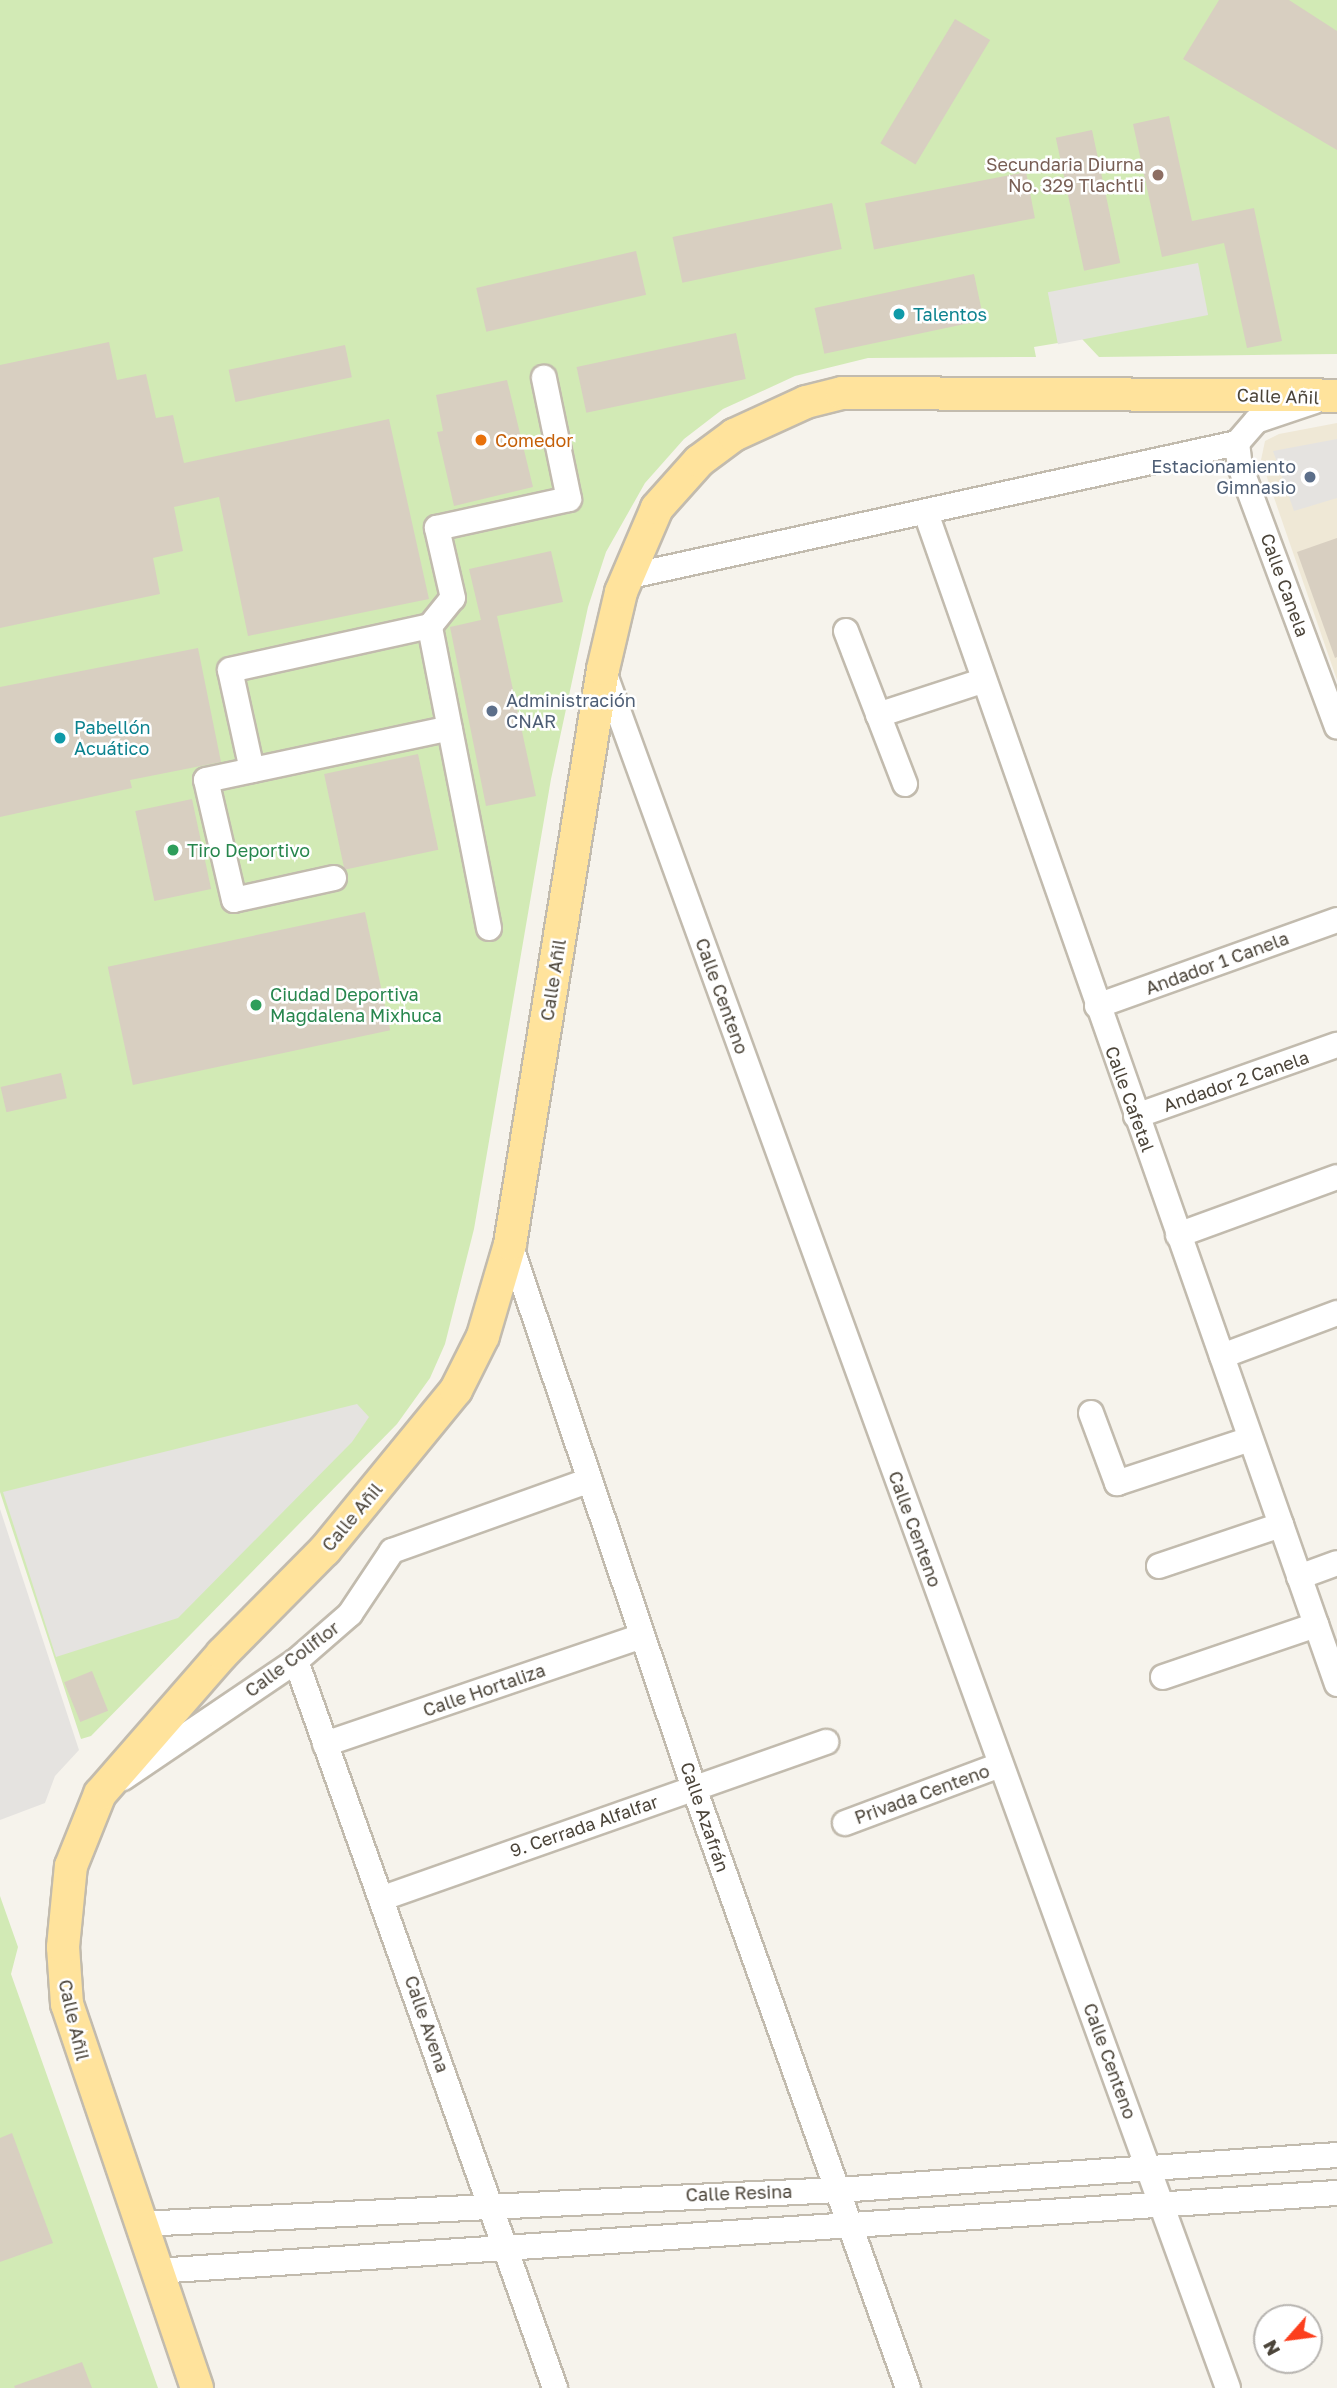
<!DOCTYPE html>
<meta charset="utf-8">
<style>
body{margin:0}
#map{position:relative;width:1337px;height:2388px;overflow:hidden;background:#f6f3ec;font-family:"Golos Text",sans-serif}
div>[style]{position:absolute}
.education>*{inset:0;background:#efe8d6}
.green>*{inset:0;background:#d2eab5}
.parking>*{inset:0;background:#e5e3e0;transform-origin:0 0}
.building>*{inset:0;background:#d8cfc1;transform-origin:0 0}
.roads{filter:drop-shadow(2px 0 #c2bbae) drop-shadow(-2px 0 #c2bbae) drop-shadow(0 2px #c2bbae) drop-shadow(0 -2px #c2bbae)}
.minor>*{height:24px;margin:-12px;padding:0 12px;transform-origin:12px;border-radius:12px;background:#fff}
.major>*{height:32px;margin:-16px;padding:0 16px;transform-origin:16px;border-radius:16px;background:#ffe39c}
.dots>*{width:19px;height:19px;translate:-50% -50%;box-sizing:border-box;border:4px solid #fff;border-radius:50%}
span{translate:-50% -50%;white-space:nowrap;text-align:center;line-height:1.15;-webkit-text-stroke:5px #fff;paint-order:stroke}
.education-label{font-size:18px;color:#785e54}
.right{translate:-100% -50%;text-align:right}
.culture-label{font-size:18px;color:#0d838f}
.left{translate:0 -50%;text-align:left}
.street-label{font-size:18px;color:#4b4439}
.food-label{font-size:18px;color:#c56008}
.service-label{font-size:18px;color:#4e5e75}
.leisure-label{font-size:18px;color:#27864d}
.north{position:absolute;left:1253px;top:2304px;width:70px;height:70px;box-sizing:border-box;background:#fff;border:2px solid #b7b4b0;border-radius:50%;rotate:242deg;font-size:19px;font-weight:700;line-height:28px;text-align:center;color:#4b4439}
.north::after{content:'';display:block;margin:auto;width:24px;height:32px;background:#fc3f1d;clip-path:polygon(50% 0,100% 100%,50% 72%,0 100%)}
</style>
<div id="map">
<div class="education">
<div style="clip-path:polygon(1337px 423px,1337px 680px,1261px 460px,1265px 441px,1279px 434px)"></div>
</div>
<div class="green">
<div style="clip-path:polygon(0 0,1337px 0,1337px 354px,1099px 357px,1082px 339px,1034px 347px,1036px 357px,868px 358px,795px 376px,723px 409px,684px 439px,645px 483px,606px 552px,588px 607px,551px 779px,474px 1229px,445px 1344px,430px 1378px,397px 1424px,91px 1736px,81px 1739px,0 1492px)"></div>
<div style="clip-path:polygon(0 1896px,18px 1947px,11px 1974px,158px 2388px,0 2388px)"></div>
</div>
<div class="parking">
<div style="left:1198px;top:263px;width:53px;height:153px;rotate:79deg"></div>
<div style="clip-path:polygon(1337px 439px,1337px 498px,1294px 511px,1273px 451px)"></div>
<div style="clip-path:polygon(357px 1404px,369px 1417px,352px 1442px,178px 1618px,56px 1657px,3px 1492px)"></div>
<div style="clip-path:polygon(0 1509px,79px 1750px,55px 1776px,45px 1803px,0 1820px)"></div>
</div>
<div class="building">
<div style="clip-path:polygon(1219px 0,1289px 0,1337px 31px,1337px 150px,1183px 59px)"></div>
<div style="left:955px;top:19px;width:41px;height:145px;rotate:31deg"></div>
<div style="clip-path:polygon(1169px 116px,1192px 221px,1254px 208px,1282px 341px,1247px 348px,1224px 243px,1162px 257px,1133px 124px)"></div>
<div style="left:1092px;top:130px;width:136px;height:37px;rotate:78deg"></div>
<div style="left:1026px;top:172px;width:47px;height:164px;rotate:79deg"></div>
<div style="left:832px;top:203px;width:47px;height:163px;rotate:78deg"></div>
<div style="left:636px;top:251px;width:45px;height:164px;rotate:77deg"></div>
<div style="left:974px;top:274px;width:47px;height:163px;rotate:78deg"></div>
<div style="left:736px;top:333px;width:47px;height:163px;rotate:78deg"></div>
<div style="clip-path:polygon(109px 342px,117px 380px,146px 374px,156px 418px,173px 415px,184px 463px,389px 419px,429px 599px,248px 636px,219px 497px,174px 507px,183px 551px,153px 558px,160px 594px,0 628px,0 365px)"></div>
<div style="left:345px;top:345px;width:33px;height:119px;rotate:78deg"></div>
<div style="clip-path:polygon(507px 380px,533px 487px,454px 506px,437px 432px,443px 431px,436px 395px)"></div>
<div style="clip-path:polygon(1337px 538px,1337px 657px,1335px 658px,1297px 552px)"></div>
<div style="clip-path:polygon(551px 551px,563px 602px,497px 616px,536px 796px,486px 806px,450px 627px,481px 620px,469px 569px)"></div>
<div style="clip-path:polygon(198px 648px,221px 762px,130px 780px,132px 788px,0 817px,0 687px)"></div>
<div style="left:418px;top:754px;width:98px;height:96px;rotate:78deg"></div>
<div style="left:192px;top:799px;width:92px;height:58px;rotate:78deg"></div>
<div style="left:365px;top:912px;width:121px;height:263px;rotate:78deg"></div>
<div style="left:61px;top:1073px;width:26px;height:62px;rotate:77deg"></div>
<div style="left:92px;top:1671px;width:43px;height:30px;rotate:68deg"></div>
<div style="clip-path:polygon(12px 2133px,53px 2243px,0 2262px,0 2138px)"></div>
<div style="clip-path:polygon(82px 2362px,92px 2388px,15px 2388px,14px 2386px)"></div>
</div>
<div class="roads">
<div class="minor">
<div style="left:1237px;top:443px;width:23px;rotate:83deg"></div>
<div style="left:1240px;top:466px;width:278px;rotate:69.6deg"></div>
<div style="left:926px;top:513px;width:1241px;rotate:70.66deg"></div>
<div style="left:626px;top:577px;width:626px;rotate:-12.37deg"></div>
<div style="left:1237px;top:443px;width:29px;rotate:-49deg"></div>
<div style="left:1256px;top:421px;width:62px;rotate:-18.7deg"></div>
<div style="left:846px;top:631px;width:164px;rotate:68.9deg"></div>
<div style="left:603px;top:669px;width:1829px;rotate:70.02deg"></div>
<div style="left:878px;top:715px;width:109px;rotate:-18.1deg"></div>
<div style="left:252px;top:770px;width:102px;rotate:-102.4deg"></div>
<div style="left:230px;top:670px;width:205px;rotate:-12.4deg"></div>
<div style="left:334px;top:878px;width:102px;rotate:167.6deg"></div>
<div style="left:234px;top:900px;width:123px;rotate:-103.1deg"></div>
<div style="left:206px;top:780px;width:249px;rotate:-12deg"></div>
<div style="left:489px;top:928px;width:308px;rotate:-101.1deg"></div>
<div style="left:430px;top:626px;width:36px;rotate:-51deg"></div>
<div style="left:453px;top:598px;width:72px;rotate:-102.9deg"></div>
<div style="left:437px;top:528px;width:135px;rotate:-12.4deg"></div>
<div style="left:569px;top:499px;width:124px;rotate:-101.7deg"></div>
<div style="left:1097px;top:1006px;width:255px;rotate:-19.7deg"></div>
<div style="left:1136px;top:1116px;width:213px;rotate:-19.5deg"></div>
<div style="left:1178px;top:1235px;width:169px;rotate:-20deg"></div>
<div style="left:510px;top:1244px;width:574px;rotate:71.31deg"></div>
<div style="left:694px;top:1788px;width:637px;rotate:70.37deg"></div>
<div style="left:1222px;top:1356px;width:123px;rotate:-20.5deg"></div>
<div style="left:1091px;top:1413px;width:75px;rotate:69.6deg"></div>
<div style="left:1117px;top:1483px;width:140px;rotate:-18.3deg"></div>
<div style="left:1159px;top:1566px;width:129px;rotate:-18.6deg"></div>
<div style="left:1299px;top:1577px;width:40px;rotate:-20.2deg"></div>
<div style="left:296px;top:1661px;width:772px;rotate:70.39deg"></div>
<div style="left:1163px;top:1677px;width:162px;rotate:-18.8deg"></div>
<div style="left:325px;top:1744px;width:335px;rotate:-18.8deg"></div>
<div style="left:123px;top:1778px;width:209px;rotate:-34.1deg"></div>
<div style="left:296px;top:1661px;width:72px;rotate:-41deg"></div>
<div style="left:350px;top:1614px;width:76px;rotate:-56.3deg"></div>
<div style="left:392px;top:1551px;width:210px;rotate:-19.7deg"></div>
<div style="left:845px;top:1823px;width:165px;rotate:-20.5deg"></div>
<div style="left:383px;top:1898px;width:470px;rotate:-19.4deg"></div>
<div style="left:140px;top:2224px;width:699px;rotate:-2.79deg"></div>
<div style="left:838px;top:2190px;width:500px;rotate:-4.01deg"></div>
<div style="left:156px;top:2271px;width:1184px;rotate:-3.78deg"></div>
</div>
<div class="major">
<div style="left:197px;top:2388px;width:405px;rotate:-108.7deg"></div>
<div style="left:67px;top:2004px;width:57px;rotate:-94deg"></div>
<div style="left:63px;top:1947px;width:81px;rotate:-84.4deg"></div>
<div style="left:71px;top:1866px;width:78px;rotate:-68.1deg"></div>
<div style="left:100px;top:1794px;width:186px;rotate:-48.9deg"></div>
<div style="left:222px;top:1654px;width:146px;rotate:-45.3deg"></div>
<div style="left:325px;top:1550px;width:207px;rotate:-50.7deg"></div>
<div style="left:456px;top:1390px;width:60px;rotate:-63.4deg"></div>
<div style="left:483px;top:1336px;width:96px;rotate:-73.6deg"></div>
<div style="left:510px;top:1244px;width:582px;rotate:-80.81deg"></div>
<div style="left:603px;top:669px;width:79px;rotate:-76.8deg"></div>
<div style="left:621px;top:592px;width:91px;rotate:-66.8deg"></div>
<div style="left:657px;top:508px;width:63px;rotate:-48.2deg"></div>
<div style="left:699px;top:461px;width:44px;rotate:-36.6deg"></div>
<div style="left:734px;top:435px;width:79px;rotate:-24.6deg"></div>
<div style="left:806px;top:402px;width:37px;rotate:-14deg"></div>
<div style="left:842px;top:393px;width:495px;rotate:0.3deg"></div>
</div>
</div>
<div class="dots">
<div style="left:1158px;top:175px;background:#8d6e63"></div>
<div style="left:899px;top:314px;background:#0f9aa8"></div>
<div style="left:481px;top:440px;background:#e8710a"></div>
<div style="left:1310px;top:477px;background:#5c6f8a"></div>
<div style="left:492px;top:711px;background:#5c6f8a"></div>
<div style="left:60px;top:738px;background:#0f9aa8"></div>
<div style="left:173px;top:850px;background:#2e9e5b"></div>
<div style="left:256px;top:1005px;background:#2e9e5b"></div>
</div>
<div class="education-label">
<span class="right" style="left:1144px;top:175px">Secundaria Diurna<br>No. 329 Tlachtli</span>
</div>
<div class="culture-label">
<span class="left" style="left:913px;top:314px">Talentos</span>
<span class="left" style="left:74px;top:738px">Pabellón<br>Acuático</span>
</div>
<div class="street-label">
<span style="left:1278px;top:396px;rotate:2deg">Calle Añil</span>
<span style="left:1285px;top:585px;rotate:70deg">Calle Canela</span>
<span style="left:1217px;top:963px;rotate:-20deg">Andador 1 Canela</span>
<span style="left:553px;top:980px;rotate:-81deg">Calle Añil</span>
<span style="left:722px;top:996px;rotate:70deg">Calle Centeno</span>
<span style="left:1236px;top:1081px;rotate:-19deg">Andador 2 Canela</span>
<span style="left:1130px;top:1099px;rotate:70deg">Calle Cafetal</span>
<span style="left:352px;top:1517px;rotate:-50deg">Calle Añil</span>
<span style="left:915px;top:1529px;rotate:70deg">Calle Centeno</span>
<span style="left:292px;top:1659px;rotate:-37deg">Calle Coliflor</span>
<span style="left:484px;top:1690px;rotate:-19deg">Calle Hortaliza</span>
<span style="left:922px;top:1794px;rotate:-20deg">Privada Centeno</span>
<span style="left:705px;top:1817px;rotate:71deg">Calle Azafrán</span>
<span style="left:584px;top:1826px;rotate:-19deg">9. Cerrada Alfalfar</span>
<span style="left:74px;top:2020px;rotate:77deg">Calle Añil</span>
<span style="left:427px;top:2024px;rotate:71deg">Calle Avena</span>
<span style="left:1110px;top:2061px;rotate:70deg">Calle Centeno</span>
<span style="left:739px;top:2193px;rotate:-2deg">Calle Resina</span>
</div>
<div class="food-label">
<span class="left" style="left:495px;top:440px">Comedor</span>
</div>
<div class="service-label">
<span class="right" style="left:1296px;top:477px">Estacionamiento<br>Gimnasio</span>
<span class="left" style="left:506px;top:711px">Administración<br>CNAR</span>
</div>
<div class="leisure-label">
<span class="left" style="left:187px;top:850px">Tiro Deportivo</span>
<span class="left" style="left:270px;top:1005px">Ciudad Deportiva<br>Magdalena Mixhuca</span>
</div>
<div class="north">N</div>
</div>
